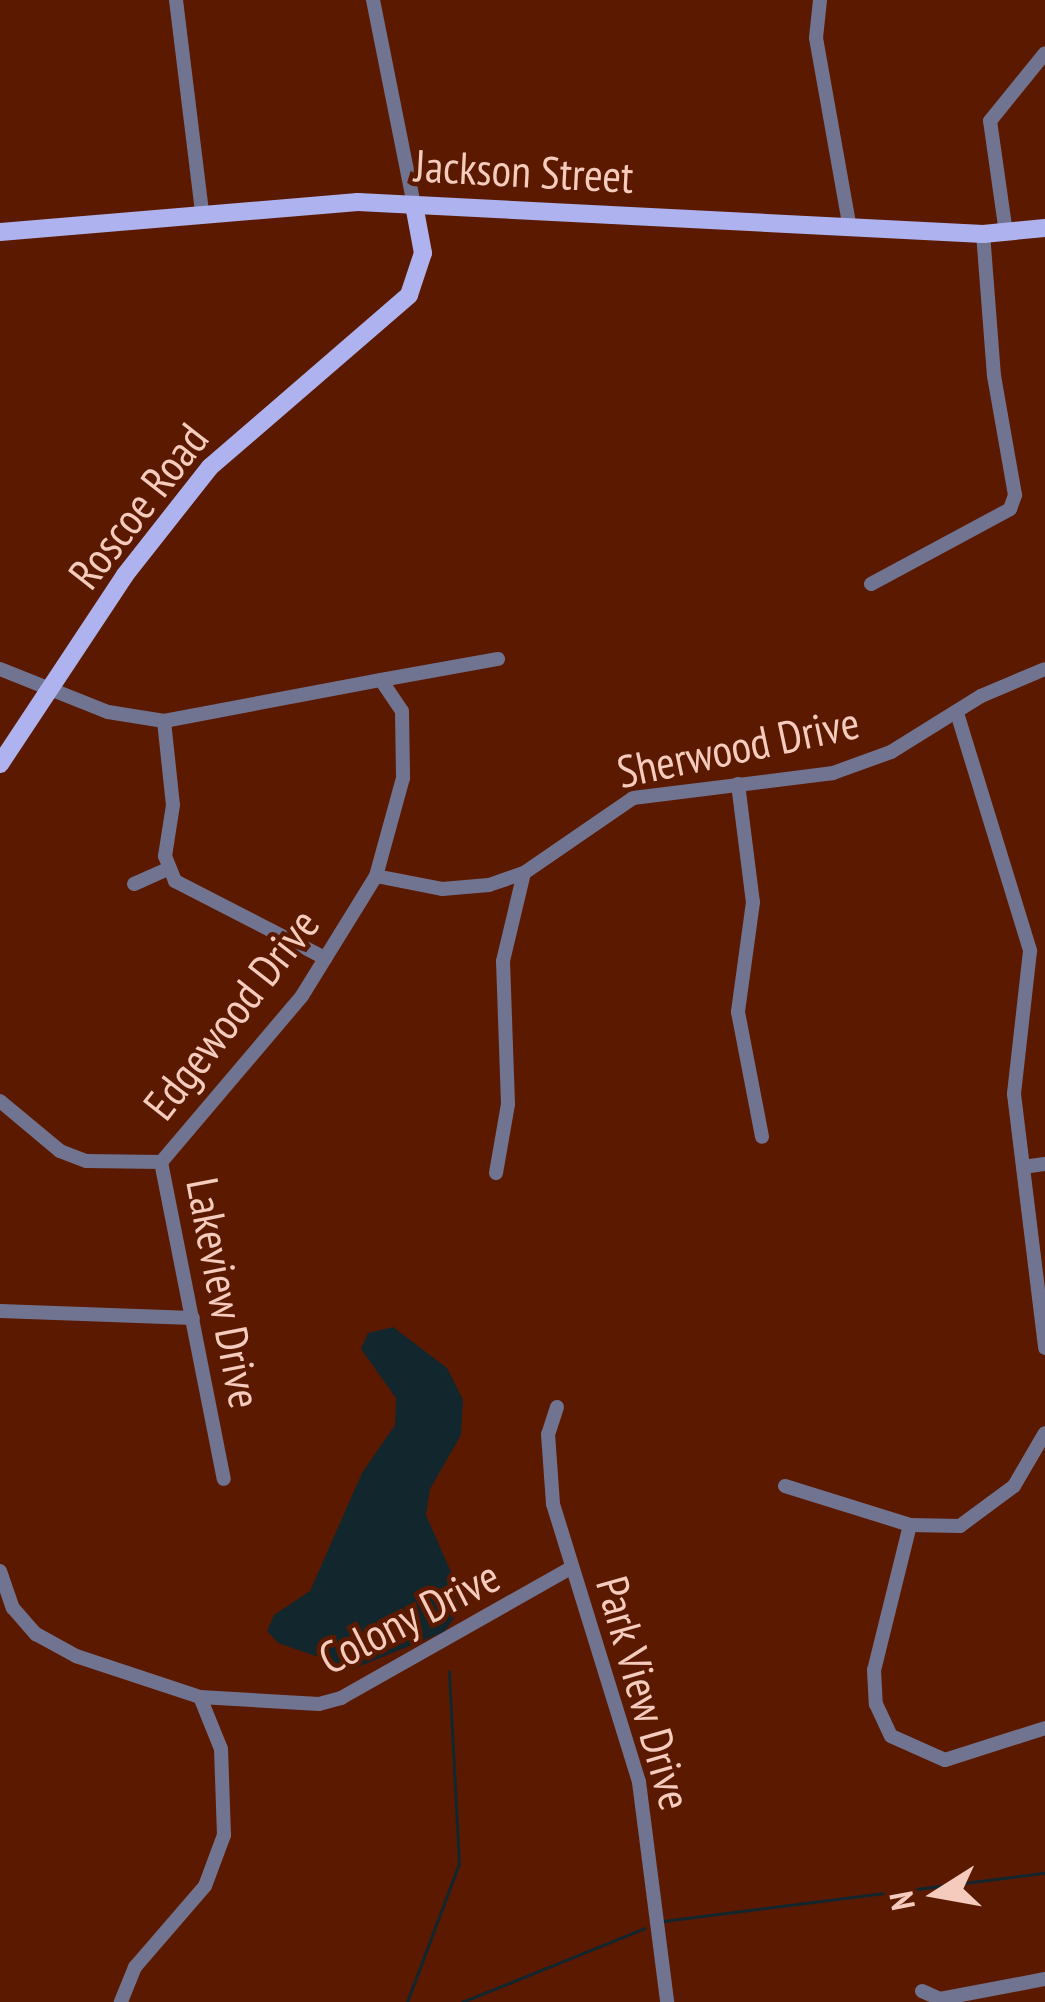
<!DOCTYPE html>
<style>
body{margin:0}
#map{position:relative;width:1045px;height:2002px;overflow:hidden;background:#5b1a00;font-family:"PT Sans Narrow",sans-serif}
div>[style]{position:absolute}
.water>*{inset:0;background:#12262d}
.stream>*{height:3px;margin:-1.5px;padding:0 1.5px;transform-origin:1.5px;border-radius:1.5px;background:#12262d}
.minor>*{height:14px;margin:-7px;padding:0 7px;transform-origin:7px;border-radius:7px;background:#717491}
.major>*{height:18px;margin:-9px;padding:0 9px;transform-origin:9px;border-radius:9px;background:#aeb3f0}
span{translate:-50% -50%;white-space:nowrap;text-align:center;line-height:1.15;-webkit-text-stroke:9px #5b1a00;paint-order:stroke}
.street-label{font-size:45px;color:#f4cbbd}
.north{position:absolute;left:877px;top:1834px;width:120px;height:120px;-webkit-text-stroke:9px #5b1a00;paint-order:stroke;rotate:259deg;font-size:33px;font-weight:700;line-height:48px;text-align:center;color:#f4cbbd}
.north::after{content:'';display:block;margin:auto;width:42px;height:54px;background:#f4cbbd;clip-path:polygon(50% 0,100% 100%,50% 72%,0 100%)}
</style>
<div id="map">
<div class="water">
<div style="clip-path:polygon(393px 1327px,447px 1368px,463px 1400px,461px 1435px,430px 1489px,426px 1515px,465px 1604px,444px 1632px,353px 1669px,278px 1643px,267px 1631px,274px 1615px,310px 1591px,362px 1473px,395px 1425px,396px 1398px,361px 1349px,368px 1333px)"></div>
</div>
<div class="stream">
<div style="left:663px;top:1921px;width:385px;rotate:-7.2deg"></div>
<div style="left:407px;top:2002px;width:147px;rotate:-69.4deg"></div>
<div style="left:459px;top:1864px;width:193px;rotate:-93deg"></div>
<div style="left:462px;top:2002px;width:197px;rotate:-22deg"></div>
</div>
<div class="minor">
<div style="left:176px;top:0;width:213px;rotate:83deg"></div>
<div style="left:373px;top:0;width:209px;rotate:78.7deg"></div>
<div style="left:820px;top:0;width:38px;rotate:96deg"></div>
<div style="left:816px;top:38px;width:189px;rotate:79.9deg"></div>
<div style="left:1006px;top:233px;width:113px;rotate:-98.1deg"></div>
<div style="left:990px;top:121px;width:87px;rotate:-51deg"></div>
<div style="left:871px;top:584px;width:158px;rotate:-28.3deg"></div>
<div style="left:1010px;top:509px;width:15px;rotate:-70deg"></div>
<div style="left:1015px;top:495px;width:121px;rotate:-100deg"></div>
<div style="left:994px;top:376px;width:142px;rotate:-94.4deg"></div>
<div style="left:0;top:669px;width:116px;rotate:21.7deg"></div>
<div style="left:108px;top:712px;width:57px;rotate:9.1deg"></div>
<div style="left:164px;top:721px;width:221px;rotate:-10.7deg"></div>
<div style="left:381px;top:680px;width:37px;rotate:56deg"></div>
<div style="left:402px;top:711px;width:67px;rotate:89.1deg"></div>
<div style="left:403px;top:778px;width:102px;rotate:105.4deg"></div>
<div style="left:376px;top:876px;width:141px;rotate:121.7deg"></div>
<div style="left:302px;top:996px;width:218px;rotate:130.3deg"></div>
<div style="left:161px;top:1162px;width:75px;rotate:-179.2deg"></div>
<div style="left:86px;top:1161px;width:28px;rotate:-159deg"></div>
<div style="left:60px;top:1151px;width:78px;rotate:-140.2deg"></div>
<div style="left:381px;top:680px;width:119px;rotate:-10.2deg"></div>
<div style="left:957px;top:713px;width:249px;rotate:72.9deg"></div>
<div style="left:1030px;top:951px;width:144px;rotate:96.4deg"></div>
<div style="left:1014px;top:1094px;width:256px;rotate:83deg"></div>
<div style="left:164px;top:721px;width:84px;rotate:83.9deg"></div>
<div style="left:173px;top:805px;width:52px;rotate:98.9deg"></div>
<div style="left:165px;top:856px;width:27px;rotate:68deg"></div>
<div style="left:175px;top:881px;width:169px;rotate:27.2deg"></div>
<div style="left:738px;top:784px;width:119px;rotate:82.8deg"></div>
<div style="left:753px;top:902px;width:111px;rotate:97.8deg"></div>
<div style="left:738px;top:1012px;width:127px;rotate:79.1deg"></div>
<div style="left:376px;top:876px;width:67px;rotate:11.1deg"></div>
<div style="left:442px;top:889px;width:47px;rotate:-4.9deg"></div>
<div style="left:489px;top:885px;width:37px;rotate:-19deg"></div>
<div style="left:524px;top:873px;width:132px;rotate:-34.5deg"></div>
<div style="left:633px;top:798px;width:202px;rotate:-7.1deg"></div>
<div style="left:833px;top:773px;width:62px;rotate:-19.9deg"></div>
<div style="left:891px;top:752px;width:106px;rotate:-31.9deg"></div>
<div style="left:981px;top:696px;width:69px;rotate:-22.9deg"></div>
<div style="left:134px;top:884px;width:36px;rotate:-24deg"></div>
<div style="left:161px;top:1162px;width:323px;rotate:78.8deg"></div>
<div style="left:1023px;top:1167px;width:22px;rotate:-8deg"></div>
<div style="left:496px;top:1173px;width:70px;rotate:-80.1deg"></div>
<div style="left:508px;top:1104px;width:143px;rotate:-92deg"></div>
<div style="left:503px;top:961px;width:90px;rotate:-76.6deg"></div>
<div style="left:0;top:1311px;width:193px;rotate:2.1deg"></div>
<div style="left:557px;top:1407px;width:28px;rotate:108deg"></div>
<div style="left:548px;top:1434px;width:70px;rotate:85.9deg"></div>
<div style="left:553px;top:1504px;width:291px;rotate:72.8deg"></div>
<div style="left:639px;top:1782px;width:222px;rotate:82.7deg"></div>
<div style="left:785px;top:1486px;width:131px;rotate:17.3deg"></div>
<div style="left:910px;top:1525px;width:50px;rotate:1.1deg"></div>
<div style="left:960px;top:1526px;width:67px;rotate:-36.5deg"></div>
<div style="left:1014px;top:1486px;width:61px;rotate:-59.7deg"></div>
<div style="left:910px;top:1525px;width:149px;rotate:103.9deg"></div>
<div style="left:874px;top:1670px;width:34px;rotate:87deg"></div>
<div style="left:876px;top:1704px;width:35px;rotate:65deg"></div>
<div style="left:891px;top:1736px;width:59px;rotate:24deg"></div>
<div style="left:945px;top:1760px;width:105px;rotate:-17.7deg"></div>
<div style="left:0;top:1571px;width:39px;rotate:71deg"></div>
<div style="left:13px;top:1608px;width:35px;rotate:49deg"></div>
<div style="left:36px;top:1634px;width:46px;rotate:28.8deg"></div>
<div style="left:76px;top:1656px;width:131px;rotate:18.3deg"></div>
<div style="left:200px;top:1697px;width:56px;rotate:68deg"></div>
<div style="left:221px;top:1749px;width:86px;rotate:88deg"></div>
<div style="left:224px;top:1835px;width:54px;rotate:110.4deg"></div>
<div style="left:205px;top:1886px;width:107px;rotate:130.8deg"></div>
<div style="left:135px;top:1967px;width:38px;rotate:112deg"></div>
<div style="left:200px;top:1697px;width:119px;rotate:3.4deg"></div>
<div style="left:319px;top:1704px;width:23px;rotate:-15deg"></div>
<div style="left:341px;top:1698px;width:264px;rotate:-29.5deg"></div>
<div style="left:922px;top:1991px;width:20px;rotate:24deg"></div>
<div style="left:940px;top:1999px;width:107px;rotate:-10.8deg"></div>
</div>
<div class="major">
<div style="left:0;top:232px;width:359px;rotate:-4.8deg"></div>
<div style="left:358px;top:202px;width:626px;rotate:2.93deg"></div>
<div style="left:983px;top:234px;width:62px;rotate:-5.5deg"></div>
<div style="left:0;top:764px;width:227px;rotate:-56.5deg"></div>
<div style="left:125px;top:575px;width:137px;rotate:-51.8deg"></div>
<div style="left:210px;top:467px;width:263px;rotate:-40.8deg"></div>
<div style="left:409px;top:295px;width:44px;rotate:-71.6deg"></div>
<div style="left:423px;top:253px;width:49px;rotate:-100.6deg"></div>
</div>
<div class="street-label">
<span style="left:524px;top:171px;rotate:3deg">Jackson Street</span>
<span style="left:138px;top:506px;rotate:-52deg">Roscoe Road</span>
<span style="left:738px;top:747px;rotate:-12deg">Sherwood Drive</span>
<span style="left:231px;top:1014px;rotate:-52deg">Edgewood Drive</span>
<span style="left:224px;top:1293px;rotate:79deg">Lakeview Drive</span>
<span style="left:409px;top:1617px;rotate:-27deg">Colony Drive</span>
<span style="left:644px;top:1693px;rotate:74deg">Park View Drive</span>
</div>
<div class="north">N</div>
</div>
